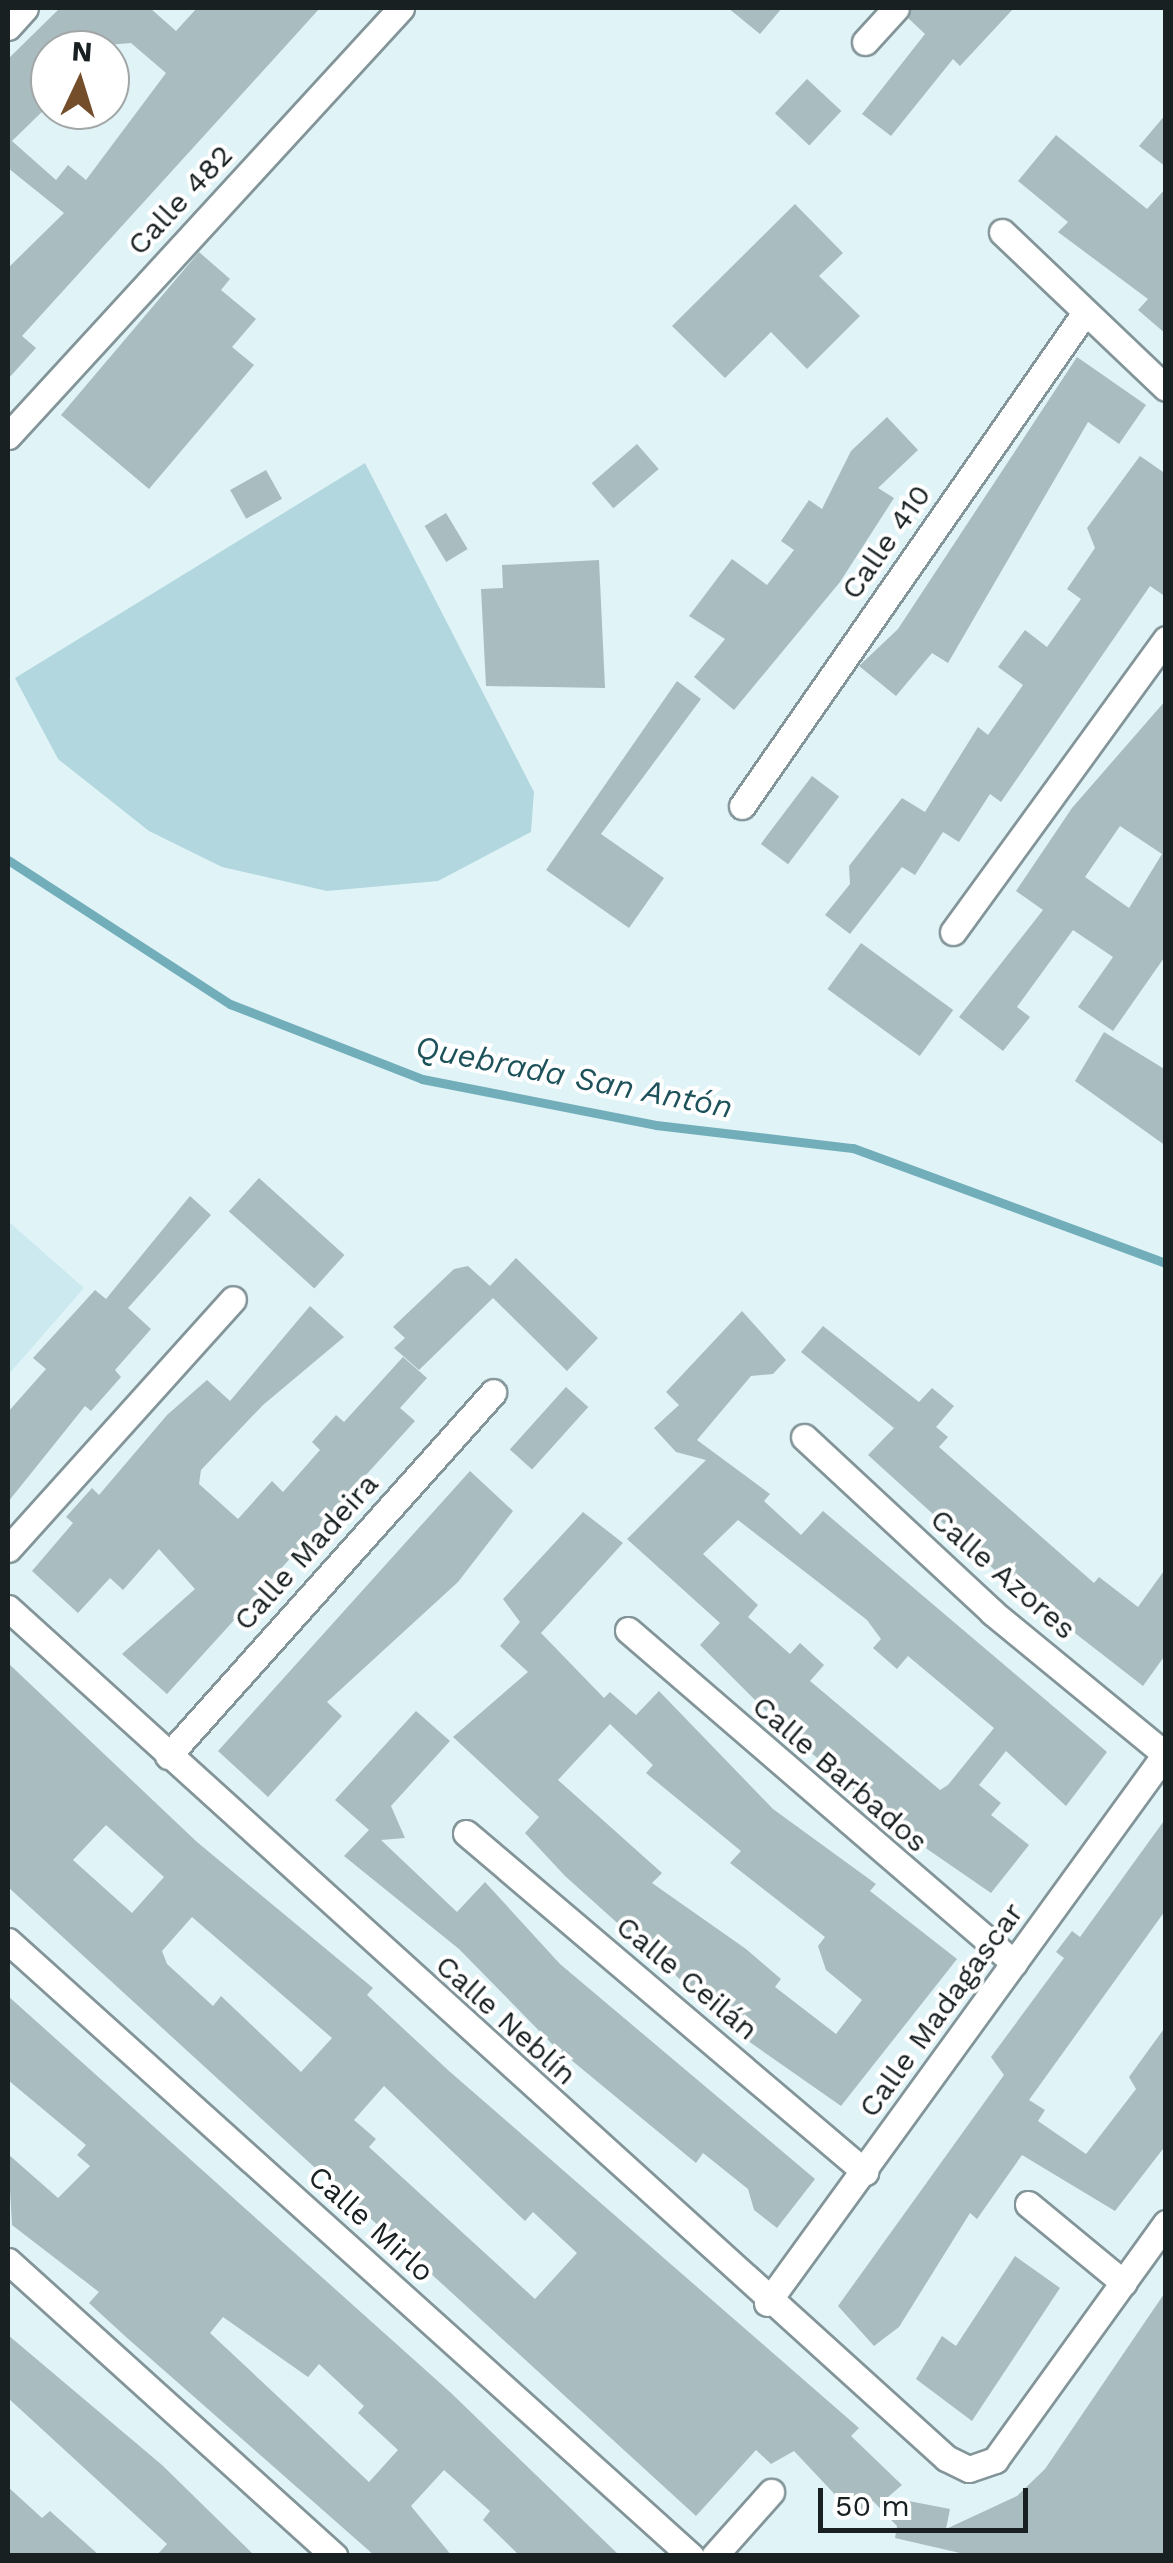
<!DOCTYPE html>
<meta charset="utf-8">
<style>
body{margin:0}
#map{position:relative;width:1173px;height:2563px;overflow:hidden;background:#e0f4f8;font-family:"Work Sans",sans-serif}
div>[style]{position:absolute}
.built>*{inset:0;background:#cce9ef}
.green>*{inset:0;background:#b3d7de}
.stream>*{height:9px;margin:-4.5px;padding:0 4.5px;transform-origin:4.5px;border-radius:4.5px;background:#72aeba}
.building>*{inset:0;background:#a9bcbf;transform-origin:0 0}
.roads{filter:drop-shadow(2px 0 #839599) drop-shadow(-2px 0 #839599) drop-shadow(0 2px #839599) drop-shadow(0 -2px #839599)}
.street>*{height:25px;margin:-12.5px;padding:0 12.5px;transform-origin:12.5px;border-radius:12.5px;background:#fff}
span{translate:-50% -50%;white-space:nowrap;text-align:center;line-height:1.15;-webkit-text-stroke:8px #fff;paint-order:stroke}
.street-label{font-size:30px;color:#192022}
.water-label{font-size:32px;color:#1d525b;font-style:italic}
.frame{position:absolute;inset:0;border:10px solid #192022;pointer-events:none}
.north{position:absolute;left:30px;top:30px;width:100px;height:100px;box-sizing:border-box;background:#fff;border:2px solid #a3a6a7;border-radius:50%;rotate:4deg;font-size:28px;font-weight:700;line-height:40px;text-align:center;color:#192022}
.north::after{content:'';display:block;margin:auto;width:35px;height:45px;background:#744d2a;clip-path:polygon(50% 0,100% 100%,50% 72%,0 100%)}
.scale{position:absolute;left:818px;top:2488px;width:210px;height:45px;box-sizing:border-box;border:5px solid #192022;border-top:0;padding-left:12px;font-size:30px;line-height:35px;white-space:nowrap;color:#192022;-webkit-text-stroke:8px #fff;paint-order:stroke}
</style>
<div id="map">
<div class="built">
<div style="clip-path:polygon(8px 1221px,84px 1288px,8px 1375px)"></div>
</div>
<div class="green">
<div style="clip-path:polygon(365px 463px,534px 792px,531px 832px,438px 881px,327px 891px,222px 867px,149px 831px,58px 759px,15px 678px)"></div>
</div>
<div class="stream">
<div style="left:8px;top:860px;width:265px;rotate:33deg"></div>
<div style="left:230px;top:1004px;width:206px;rotate:21.3deg"></div>
<div style="left:422px;top:1079px;width:238px;rotate:11.1deg"></div>
<div style="left:656px;top:1125px;width:198px;rotate:6.7deg"></div>
<div style="left:853px;top:1148px;width:333px;rotate:20.2deg"></div>
</div>
<div class="building">
<div style="clip-path:polygon(evenodd,60px 8px,150px 8px,176px 31px,197px 8px,320px 8px,22px 336px,36px 348px,8px 379px,8px 268px,64px 213px,8px 168px,8px 59px,60px 8px,131px 43px,166px 73px,86px 180px,68px 165px,56px 180px,12px 141px,50px 104px,50px 50px,131px 43px)"></div>
<div style="clip-path:polygon(728px 8px,782px 8px,760px 34px)"></div>
<div style="clip-path:polygon(912px 8px,1014px 8px,960px 66px,953px 59px,891px 136px,862px 114px,925px 34px,908px 18px)"></div>
<div style="left:807px;top:79px;width:47px;height:47px;rotate:43deg"></div>
<div style="clip-path:polygon(1166px 114px,1166px 167px,1139px 146px)"></div>
<div style="clip-path:polygon(1056px 135px,1147px 209px,1166px 188px,1166px 334px,1138px 310px,1148px 299px,1058px 232px,1068px 222px,1018px 181px)"></div>
<div style="clip-path:polygon(795px 204px,843px 253px,819px 276px,860px 316px,807px 369px,771px 332px,725px 378px,672px 326px)"></div>
<div style="clip-path:polygon(199px 252px,230px 279px,221px 290px,256px 319px,232px 347px,254px 365px,149px 489px,61px 415px)"></div>
<div style="clip-path:polygon(1077px 357px,1146px 405px,1119px 444px,1088px 422px,948px 663px,932px 653px,896px 696px,859px 666px,898px 629px)"></div>
<div style="clip-path:polygon(887px 417px,918px 450px,878px 488px,894px 498px,840px 582px,734px 710px,694px 677px,725px 639px,689px 616px,732px 559px,767px 585px,794px 550px,781px 541px,809px 500px,822px 509px,851px 451px)"></div>
<div style="left:637px;top:444px;width:33px;height:60px;rotate:49deg"></div>
<div style="clip-path:polygon(1140px 456px,1166px 474px,1166px 597px,1150px 586px,1001px 802px,990px 794px,959px 842px,943px 832px,915px 875px,902px 867px,850px 934px,825px 915px,850px 884px,849px 866px,902px 798px,925px 812px,978px 727px,988px 735px,1023px 685px,998px 667px,1025px 630px,1047px 647px,1081px 599px,1067px 589px,1095px 548px,1087px 528px)"></div>
<div style="left:266px;top:470px;width:33px;height:41px;rotate:61deg"></div>
<div style="left:446px;top:513px;width:42px;height:25px;rotate:59deg"></div>
<div style="clip-path:polygon(599px 560px,605px 688px,486px 686px,481px 589px,503px 588px,502px 565px)"></div>
<div style="clip-path:polygon(677px 681px,701px 699px,601px 834px,664px 878px,629px 928px,546px 870px)"></div>
<div style="clip-path:polygon(evenodd,1166px 700px,1166px 955px,1113px 1031px,1078px 1007px,1113px 957px,1073px 930px,1017px 1007px,1030px 1017px,1003px 1051px,959px 1017px,1043px 910px,1016px 891px,1072px 808px,1166px 700px,1120px 826px,1162px 854px,1129px 908px,1085px 877px,1120px 826px)"></div>
<div style="left:812px;top:776px;width:34px;height:85px;rotate:37deg"></div>
<div style="left:861px;top:943px;width:114px;height:57px;rotate:36deg"></div>
<div style="clip-path:polygon(1104px 1032px,1166px 1070px,1166px 1146px,1075px 1081px)"></div>
<div style="left:259px;top:1178px;width:115px;height:45px;rotate:42deg"></div>
<div style="clip-path:polygon(190px 1196px,211px 1215px,128px 1308px,151px 1329px,115px 1370px,121px 1377px,91px 1411px,85px 1406px,8px 1502px,8px 1412px,46px 1369px,33px 1358px,95px 1290px,106px 1299px)"></div>
<div style="clip-path:polygon(516px 1258px,598px 1338px,567px 1371px,493px 1298px,419px 1370px,394px 1348px,405px 1338px,393px 1327px,454px 1269px,468px 1266px,490px 1286px)"></div>
<div style="clip-path:polygon(310px 1306px,344px 1337px,263px 1405px,201px 1470px,199px 1484px,238px 1519px,272px 1481px,283px 1492px,320px 1450px,312px 1442px,336px 1415px,344px 1422px,403px 1357px,427px 1378px,400px 1408px,415px 1421px,167px 1694px,122px 1654px,195px 1589px,159px 1549px,123px 1590px,110px 1578px,78px 1613px,32px 1571px,73px 1523px,66px 1517px,92px 1488px,99px 1495px,167px 1415px,207px 1380px,230px 1401px)"></div>
<div style="clip-path:polygon(evenodd,742px 1311px,786px 1360px,773px 1374px,751px 1376px,697px 1440px,770px 1494px,764px 1501px,801px 1535px,823px 1511px,1107px 1752px,1066px 1806px,1006px 1751px,979px 1785px,1001px 1803px,991px 1815px,1029px 1845px,991px 1893px,898px 1829px,782px 1727px,700px 1645px,720px 1623px,627px 1539px,706px 1460px,676px 1452px,654px 1428px,679px 1405px,666px 1392px,742px 1311px,738px 1520px,867px 1620px,881px 1639px,873px 1648px,897px 1669px,908px 1656px,994px 1728px,948px 1785px,940px 1790px,810px 1681px,824px 1665px,800px 1643px,790px 1654px,748px 1617px,758px 1605px,703px 1554px,738px 1520px)"></div>
<div style="clip-path:polygon(823px 1326px,919px 1402px,932px 1388px,954px 1406px,936px 1427px,948px 1437px,939px 1447px,1094px 1583px,1099px 1577px,1138px 1607px,1166px 1568px,1166px 1654px,1143px 1686px,999px 1574px,868px 1455px,894px 1428px,801px 1352px)"></div>
<div style="left:566px;top:1387px;width:30px;height:84px;rotate:42deg"></div>
<div style="clip-path:polygon(470px 1471px,513px 1511px,458px 1582px,327px 1702px,342px 1716px,268px 1797px,218px 1751px)"></div>
<div style="clip-path:polygon(evenodd,583px 1512px,623px 1543px,541px 1633px,604px 1698px,610px 1692px,636px 1715px,659px 1691px,773px 1809px,876px 1884px,870px 1891px,957px 1959px,841px 2106px,751px 2043px,565px 1876px,525px 1833px,539px 1817px,453px 1737px,528px 1672px,500px 1646px,520px 1622px,503px 1599px,583px 1512px,610px 1724px,653px 1765px,646px 1773px,741px 1851px,730px 1863px,825px 1937px,818px 1946px,826px 1970px,862px 2000px,836px 2034px,775px 1987px,781px 1979px,746px 1949px,652px 1883px,662px 1873px,558px 1780px,610px 1724px)"></div>
<div style="clip-path:polygon(evenodd,8px 1663px,197px 1842px,373px 1988px,367px 1995px,449px 2071px,859px 2428px,851px 2436px,902px 2485px,888px 2497px,950px 2509px,946px 2529px,1017px 2496px,1045px 2469px,1166px 2291px,1166px 2556px,973px 2556px,895px 2538px,897px 2526px,873px 2501px,857px 2518px,794px 2451px,771px 2464px,756px 2450px,696px 2516px,8px 1887px,8px 1663px,106px 1825px,164px 1877px,132px 1913px,73px 1860px,106px 1825px,8px 1663px,192px 1917px,332px 2038px,301px 2072px,221px 1996px,213px 2006px,167px 1964px,162px 1951px,192px 1917px,8px 1663px,384px 2086px,525px 2221px,533px 2212px,577px 2253px,535px 2299px,369px 2147px,376px 2139px,354px 2120px,384px 2086px)"></div>
<div style="clip-path:polygon(416px 1711px,450px 1741px,391px 1806px,405px 1838px,381px 1840px,457px 1912px,485px 1882px,560px 1964px,815px 2179px,777px 2228px,754px 2210px,748px 2189px,703px 2153px,696px 2163px,553px 2045px,459px 1949px,344px 1856px,369px 1830px,335px 1800px)"></div>
<div style="clip-path:polygon(1166px 1818px,1165px 1911px,1029px 2100px,1045px 2110px,1038px 2121px,1086px 2154px,1136px 2089px,1129px 2077px,1166px 2026px,1166px 2145px,1115px 2211px,1022px 2155px,977px 2219px,970px 2213px,899px 2327px,874px 2346px,838px 2306px,1004px 2075px,991px 2057px,1064px 1958px,1056px 1952px,1072px 1931px,1080px 1937px)"></div>
<div style="clip-path:polygon(evenodd,8px 1996px,450px 2392px,620px 2556px,520px 2556px,483px 2520px,490px 2511px,444px 2470px,411px 2506px,452px 2556px,375px 2556px,126px 2337px,89px 2303px,99px 2292px,12px 2225px,8px 2154px,58px 2198px,90px 2166px,77px 2155px,86px 2145px,8px 2080px,8px 1996px,223px 2317px,308px 2377px,319px 2364px,364px 2406px,358px 2413px,398px 2450px,369px 2482px,210px 2333px,223px 2317px)"></div>
<div style="clip-path:polygon(1015px 2256px,1060px 2288px,972px 2421px,916px 2379px,942px 2336px,956px 2346px)"></div>
<div style="clip-path:polygon(8px 2335px,162px 2465px,255px 2556px,156px 2556px,167px 2544px,8px 2398px)"></div>
<div style="clip-path:polygon(8px 2487px,42px 2518px,50px 2511px,100px 2556px,8px 2556px)"></div>
</div>
<div class="roads">
<div class="street">
<div style="left:8px;top:27px;width:25px;rotate:-48deg"></div>
<div style="left:865px;top:42px;width:46px;rotate:-47.6deg"></div>
<div style="left:1002px;top:232px;width:226px;rotate:43.6deg"></div>
<div style="left:8px;top:436px;width:581px;rotate:-47.44deg"></div>
<div style="left:742px;top:806px;width:599px;rotate:-55.2deg"></div>
<div style="left:953px;top:932px;width:362px;rotate:-54deg"></div>
<div style="left:804px;top:1437px;width:257px;rotate:42.9deg"></div>
<div style="left:992px;top:1612px;width:224px;rotate:39.4deg"></div>
<div style="left:8px;top:1549px;width:336px;rotate:-48deg"></div>
<div style="left:8px;top:1608px;width:1266px;rotate:42.18deg"></div>
<div style="left:946px;top:2458px;width:25px;rotate:26deg"></div>
<div style="left:969px;top:2469px;width:28px;rotate:-19deg"></div>
<div style="left:995px;top:2460px;width:292px;rotate:-54.2deg"></div>
<div style="left:628px;top:1630px;width:510px;rotate:40.78deg"></div>
<div style="left:168px;top:1756px;width:488px;rotate:-48.2deg"></div>
<div style="left:466px;top:1833px;width:524px;rotate:40.35deg"></div>
<div style="left:8px;top:1941px;width:919px;rotate:42deg"></div>
<div style="left:1028px;top:2204px;width:124px;rotate:39.5deg"></div>
<div style="left:8px;top:2261px;width:440px;rotate:42.1deg"></div>
<div style="left:767px;top:2303px;width:679px;rotate:-54.04deg"></div>
<div style="left:714px;top:2556px;width:86px;rotate:-48.3deg"></div>
</div>
</div>
<div class="street-label">
<span style="left:180px;top:200px;rotate:-47deg">Calle 482</span>
<span style="left:886px;top:542px;rotate:-55deg">Calle 410</span>
<span style="left:306px;top:1552px;rotate:-48deg">Calle Madeira</span>
<span style="left:1003px;top:1574px;rotate:41deg">Calle Azores</span>
<span style="left:840px;top:1774px;rotate:41deg">Calle Barbados</span>
<span style="left:687px;top:1978px;rotate:40deg">Calle Ceilán</span>
<span style="left:941px;top:2010px;rotate:-54deg">Calle Madagascar</span>
<span style="left:506px;top:2020px;rotate:42deg">Calle Neblín</span>
<span style="left:371px;top:2224px;rotate:42deg">Calle Mirlo</span>
</div>
<div class="water-label">
<span style="left:574px;top:1077px;rotate:11deg">Quebrada San Antón</span>
</div>
<div class="frame"></div>
<div class="north">N</div>
<div class="scale">50 m</div>
</div>
